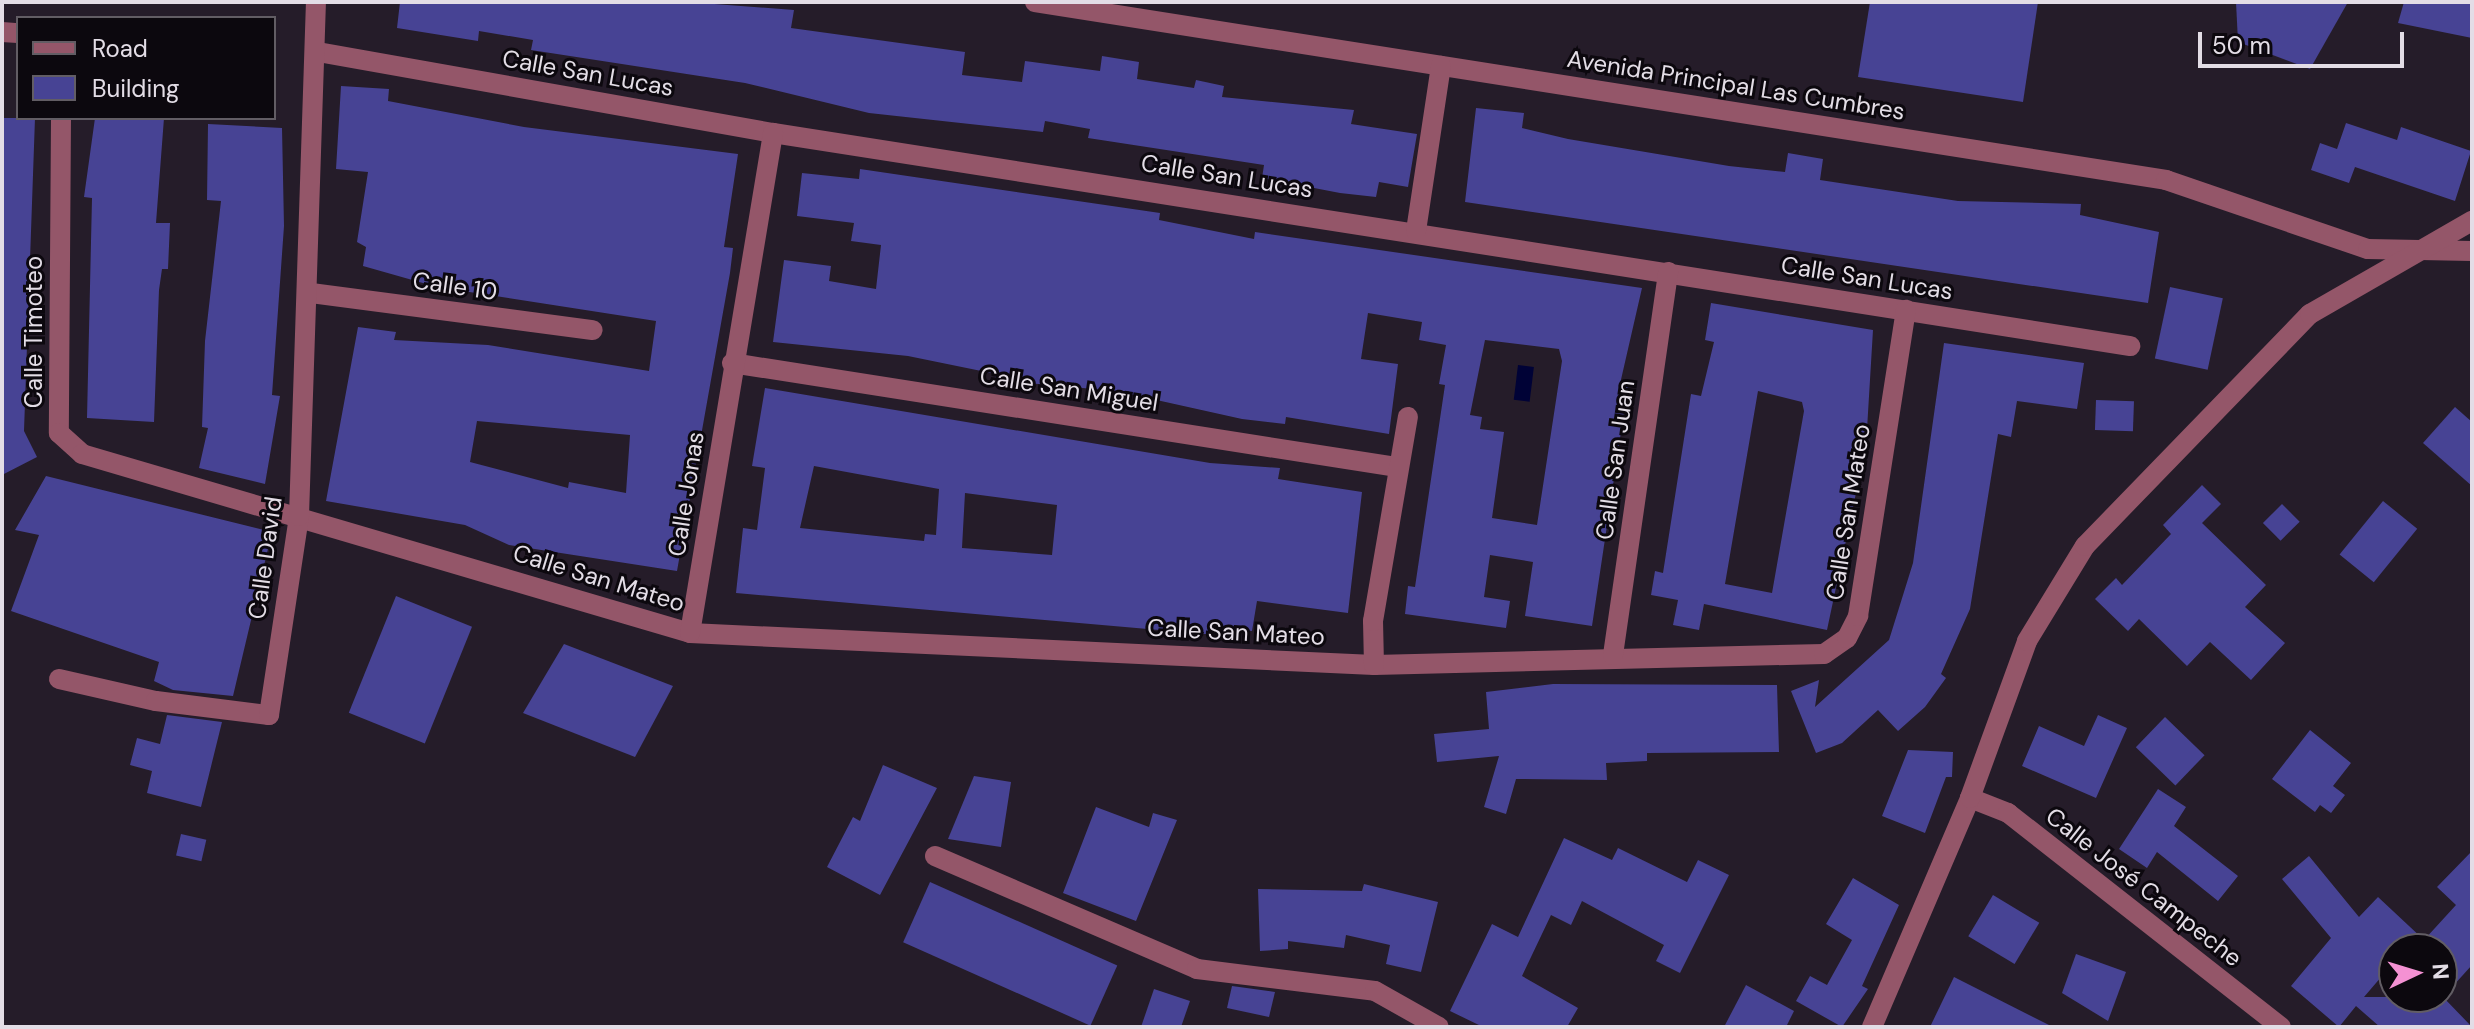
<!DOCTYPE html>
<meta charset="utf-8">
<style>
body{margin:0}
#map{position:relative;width:2474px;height:1029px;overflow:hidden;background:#251c29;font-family:"DM Sans",sans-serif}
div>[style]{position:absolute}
.water>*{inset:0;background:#000236;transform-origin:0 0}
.building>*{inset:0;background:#474394;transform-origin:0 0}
.minor>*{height:20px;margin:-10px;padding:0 10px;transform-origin:10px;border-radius:10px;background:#945669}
span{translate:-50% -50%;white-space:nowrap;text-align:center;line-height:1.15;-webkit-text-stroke:6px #0c080e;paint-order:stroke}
.street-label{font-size:24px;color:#e3dde6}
.frame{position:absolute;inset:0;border:4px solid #e3dde6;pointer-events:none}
.legend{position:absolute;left:16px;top:16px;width:260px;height:104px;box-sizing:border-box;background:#0c080e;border:2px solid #625d64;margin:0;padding:10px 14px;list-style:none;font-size:24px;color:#e3dde6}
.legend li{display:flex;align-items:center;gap:16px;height:40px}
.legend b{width:40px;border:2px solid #625d64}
.north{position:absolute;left:2378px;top:933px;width:80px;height:80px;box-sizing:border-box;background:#0c080e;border:2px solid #625d64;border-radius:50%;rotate:86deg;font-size:22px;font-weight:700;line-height:32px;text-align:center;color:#e3dde6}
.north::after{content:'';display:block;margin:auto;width:28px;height:36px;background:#f491d3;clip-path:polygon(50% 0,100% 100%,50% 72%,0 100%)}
.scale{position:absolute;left:2198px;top:32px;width:206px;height:36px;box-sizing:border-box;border:4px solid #e3dde6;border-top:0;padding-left:10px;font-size:24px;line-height:28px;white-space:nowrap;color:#e3dde6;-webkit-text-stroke:6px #0c080e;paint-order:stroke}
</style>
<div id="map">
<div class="water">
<div style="left:1518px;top:365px;width:16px;height:35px;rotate:7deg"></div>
</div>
<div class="building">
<div style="clip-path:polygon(400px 2px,688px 2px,794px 10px,791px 28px,965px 52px,962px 75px,1022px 82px,1025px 61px,1100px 71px,1102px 56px,1139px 62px,1137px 79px,1194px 88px,1196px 80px,1224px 86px,1222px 97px,1354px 110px,1351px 124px,1417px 134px,1408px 187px,1379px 182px,1376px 197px,1340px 193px,1262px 178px,1264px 165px,1088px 138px,1090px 129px,1045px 121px,1043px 132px,869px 113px,745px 83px,531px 50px,533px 40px,479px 31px,478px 41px,397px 28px)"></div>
<div style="clip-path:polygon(1870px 2px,2038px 2px,2023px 102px,1858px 77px)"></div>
<div style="clip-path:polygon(2236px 2px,2348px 2px,2310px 69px,2238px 42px)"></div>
<div style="clip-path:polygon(2404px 2px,2472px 2px,2472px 38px,2398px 23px)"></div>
<div style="clip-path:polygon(evenodd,341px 86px,389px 89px,388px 101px,524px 127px,738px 154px,724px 247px,733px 248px,730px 273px,677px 571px,509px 545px,465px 525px,326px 501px,358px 327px,396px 332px,394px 340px,488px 345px,649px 371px,656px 321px,437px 287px,363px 266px,366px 247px,357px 242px,368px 172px,336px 169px,341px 86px,477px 421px,630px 435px,626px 493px,569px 482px,568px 488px,470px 462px,477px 421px)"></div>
<div style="clip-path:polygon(1476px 108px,1524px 113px,1522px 128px,1568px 139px,1729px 166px,1785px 172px,1788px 153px,1823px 159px,1820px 180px,1958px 201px,2081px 204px,2080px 215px,2159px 232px,2148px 303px,1465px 202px)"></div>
<div style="clip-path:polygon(2px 118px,35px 118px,24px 431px,37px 457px,2px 475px)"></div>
<div style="clip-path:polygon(95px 118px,164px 118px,156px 223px,170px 223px,168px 269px,162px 269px,159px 290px,154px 422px,87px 418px,92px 198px,84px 197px)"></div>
<div style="clip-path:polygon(2346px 123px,2397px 140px,2401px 127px,2471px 151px,2455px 201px,2355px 167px,2349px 183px,2311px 170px,2320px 143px,2337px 149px)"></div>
<div style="clip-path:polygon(208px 124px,282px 128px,284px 226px,272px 395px,280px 396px,265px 484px,199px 468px,208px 428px,202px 427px,205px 341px,221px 201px,207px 200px)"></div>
<div style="clip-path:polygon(evenodd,860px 169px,1160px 213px,1159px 220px,1254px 239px,1255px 232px,1642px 288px,1620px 384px,1628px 385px,1592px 626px,1525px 616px,1533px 562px,1490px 555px,1484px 597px,1510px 601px,1506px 628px,1405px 614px,1408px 586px,1415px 587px,1445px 385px,1439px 384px,1446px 345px,1419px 340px,1422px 322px,1368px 313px,1361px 359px,1398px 364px,1389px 434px,1286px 417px,1285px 424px,1242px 419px,1116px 391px,995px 380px,996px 374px,908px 356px,773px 342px,784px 260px,831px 266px,829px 281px,876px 289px,881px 245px,851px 241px,854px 223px,797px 216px,802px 173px,859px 179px,860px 169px,1485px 340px,1559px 349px,1562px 361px,1537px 525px,1492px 518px,1504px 432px,1480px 429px,1482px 417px,1470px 415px,1485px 340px)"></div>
<div style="left:2170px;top:287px;width:54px;height:73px;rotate:12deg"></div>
<div style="clip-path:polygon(evenodd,1711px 303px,1873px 330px,1866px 446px,1827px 630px,1704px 604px,1699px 630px,1673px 625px,1678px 600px,1651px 595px,1655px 571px,1663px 573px,1691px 394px,1701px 396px,1714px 342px,1705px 340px,1711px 303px,1758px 391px,1802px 402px,1804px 411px,1772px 593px,1725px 584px,1758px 391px)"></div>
<div style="clip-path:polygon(1944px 343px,2084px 363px,2077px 409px,2017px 401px,2011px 437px,1998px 434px,1970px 609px,1941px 674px,1946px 678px,1925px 707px,1898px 731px,1878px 710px,1842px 743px,1816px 753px,1791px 691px,1819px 680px,1815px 707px,1889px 640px,1913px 563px)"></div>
<div style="clip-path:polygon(evenodd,765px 388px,1210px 463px,1280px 468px,1278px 479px,1362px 492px,1348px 613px,1257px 601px,1252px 631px,1229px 628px,1228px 636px,736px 593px,743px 528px,757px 530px,765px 468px,752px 466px,765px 388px,814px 466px,939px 489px,936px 535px,925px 534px,924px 541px,800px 528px,814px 466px,765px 388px,965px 493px,1057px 505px,1052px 555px,962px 548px,965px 493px)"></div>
<div style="left:2096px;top:400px;width:38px;height:30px;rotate:2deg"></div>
<div style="clip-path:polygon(2455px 407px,2472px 422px,2472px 486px,2423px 443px)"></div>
<div style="clip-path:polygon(46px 476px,272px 532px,233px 696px,173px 690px,154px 681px,159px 662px,11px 611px,39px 535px,15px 530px)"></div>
<div style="clip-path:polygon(2202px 485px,2221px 504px,2202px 523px,2266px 585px,2245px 607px,2285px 643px,2251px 680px,2210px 642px,2187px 666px,2139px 619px,2128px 631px,2095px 599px,2116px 578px,2122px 585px,2171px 534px,2163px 525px)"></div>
<div style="left:2383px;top:501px;width:44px;height:69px;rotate:39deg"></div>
<div style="left:2282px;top:504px;width:25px;height:27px;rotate:45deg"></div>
<div style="left:396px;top:596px;width:82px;height:126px;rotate:22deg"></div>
<div style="clip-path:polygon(564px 644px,673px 686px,635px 757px,523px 713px)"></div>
<div style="clip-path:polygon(1553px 684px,1777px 685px,1779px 752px,1647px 753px,1647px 761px,1606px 763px,1607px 780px,1516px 779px,1506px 814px,1484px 807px,1499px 756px,1437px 762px,1434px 734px,1489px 729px,1486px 692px)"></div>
<div style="clip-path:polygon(167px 715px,222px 722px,201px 807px,147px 793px,152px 771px,130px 765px,137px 738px,160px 744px)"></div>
<div style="clip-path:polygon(2098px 715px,2127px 728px,2096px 798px,2022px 766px,2039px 726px,2084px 746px)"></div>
<div style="left:2165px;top:717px;width:55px;height:42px;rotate:44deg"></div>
<div style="clip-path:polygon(2310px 730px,2351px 763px,2333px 786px,2345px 795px,2331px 813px,2320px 805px,2315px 812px,2272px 779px)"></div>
<div style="clip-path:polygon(1908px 750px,1953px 752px,1952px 777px,1946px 777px,1925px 833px,1882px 816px)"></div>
<div style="clip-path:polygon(883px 765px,937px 788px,880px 895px,827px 867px,853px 817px,860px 821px)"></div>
<div style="clip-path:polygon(974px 776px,1011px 782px,1001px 847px,948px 839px)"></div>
<div style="clip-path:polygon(2158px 789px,2186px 807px,2174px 826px,2238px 876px,2218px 901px,2157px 852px,2147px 868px,2119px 849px)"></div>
<div style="clip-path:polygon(1096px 807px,1149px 827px,1153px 813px,1177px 820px,1136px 921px,1063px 893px)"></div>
<div style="left:181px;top:834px;width:26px;height:22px;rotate:13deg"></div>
<div style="clip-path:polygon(1564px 838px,1612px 860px,1618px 848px,1687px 882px,1698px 860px,1729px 875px,1680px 973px,1656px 961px,1664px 945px,1582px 901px,1571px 925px,1551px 915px,1522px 976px,1578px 1008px,1567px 1027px,1483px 1027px,1450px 1011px,1492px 924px,1518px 937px)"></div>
<div style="clip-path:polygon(evenodd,2472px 851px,2472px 965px,2443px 997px,2472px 1027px,2380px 1027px,2356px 1006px,2339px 1027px,2291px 986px,2331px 938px,2282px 879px,2309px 856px,2359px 917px,2378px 897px,2424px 940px,2456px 905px,2437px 887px,2472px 851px,2394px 949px,2442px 949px,2442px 997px,2364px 997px,2394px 962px,2394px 949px)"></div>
<div style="clip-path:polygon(1853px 878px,1899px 905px,1862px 986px,1868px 989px,1842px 1027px,1796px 1001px,1810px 976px,1827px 985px,1852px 940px,1826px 924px)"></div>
<div style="left:930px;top:882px;width:205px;height:66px;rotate:24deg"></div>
<div style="clip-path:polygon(1364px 884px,1438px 902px,1421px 972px,1386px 964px,1390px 945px,1346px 935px,1344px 948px,1288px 941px,1288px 949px,1260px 951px,1258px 889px,1362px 891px)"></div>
<div style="left:1993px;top:895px;width:54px;height:48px;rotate:31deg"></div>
<div style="clip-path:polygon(2076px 954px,2126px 972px,2108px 1021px,2062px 993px)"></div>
<div style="clip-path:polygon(1954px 977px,2053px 1027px,1930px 1027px)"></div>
<div style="clip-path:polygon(1746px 985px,1794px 1011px,1786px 1027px,1724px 1027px)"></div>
<div style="clip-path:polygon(1232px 986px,1275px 992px,1269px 1017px,1227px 1008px)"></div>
<div style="clip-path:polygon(1154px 989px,1190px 1001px,1181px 1027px,1141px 1027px)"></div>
</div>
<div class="minor">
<div style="left:1035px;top:2px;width:1145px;rotate:8.94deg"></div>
<div style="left:2166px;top:180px;width:213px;rotate:18.9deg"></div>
<div style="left:2368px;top:249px;width:104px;rotate:1.1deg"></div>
<div style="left:2px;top:32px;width:16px;rotate:4deg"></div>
<div style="left:318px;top:52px;width:462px;rotate:10.1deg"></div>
<div style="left:773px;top:133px;width:1374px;rotate:8.92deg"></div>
<div style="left:61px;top:118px;width:315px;rotate:90.4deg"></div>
<div style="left:59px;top:433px;width:31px;rotate:42deg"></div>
<div style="left:82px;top:454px;width:634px;rotate:16.4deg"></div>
<div style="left:690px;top:633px;width:685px;rotate:2.68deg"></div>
<div style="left:1374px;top:665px;width:450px;rotate:-1.4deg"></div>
<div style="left:1824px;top:654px;width:28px;rotate:-35deg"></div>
<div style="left:1847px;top:638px;width:25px;rotate:-63deg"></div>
<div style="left:1858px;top:616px;width:310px;rotate:-81.1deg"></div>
<div style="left:1416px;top:231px;width:167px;rotate:-81.4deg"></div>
<div style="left:311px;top:293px;width:284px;rotate:7.5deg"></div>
<div style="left:732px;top:363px;width:672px;rotate:8.9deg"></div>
<div style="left:690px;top:633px;width:507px;rotate:-80.57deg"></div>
<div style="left:1613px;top:655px;width:387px;rotate:-81.8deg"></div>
<div style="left:1374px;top:665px;width:44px;rotate:-91.3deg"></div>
<div style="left:1373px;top:621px;width:207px;rotate:-80.3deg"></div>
<div style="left:59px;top:679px;width:99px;rotate:12.8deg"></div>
<div style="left:156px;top:701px;width:114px;rotate:7.1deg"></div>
<div style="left:269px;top:715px;width:201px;rotate:-81.4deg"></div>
<div style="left:299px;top:516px;width:514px;rotate:-88.11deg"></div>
<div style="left:1970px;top:798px;width:41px;rotate:21.5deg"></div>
<div style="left:2008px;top:813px;width:347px;rotate:38.1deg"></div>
<div style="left:935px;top:856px;width:285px;rotate:23.3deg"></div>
<div style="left:1197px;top:969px;width:179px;rotate:7deg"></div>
<div style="left:1375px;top:991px;width:73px;rotate:29.4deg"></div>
<div style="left:1872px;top:1027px;width:249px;rotate:-66.8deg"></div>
<div style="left:1970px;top:798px;width:167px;rotate:-70deg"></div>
<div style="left:2027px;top:641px;width:111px;rotate:-58.6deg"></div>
<div style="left:2085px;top:546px;width:323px;rotate:-45.9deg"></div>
<div style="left:2310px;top:314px;width:187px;rotate:-29.9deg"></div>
</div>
<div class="street-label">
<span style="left:588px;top:73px;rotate:10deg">Calle San Lucas</span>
<span style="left:1736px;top:85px;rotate:9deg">Avenida Principal Las Cumbres</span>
<span style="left:1227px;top:176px;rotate:9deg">Calle San Lucas</span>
<span style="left:1867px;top:278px;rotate:9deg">Calle San Lucas</span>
<span style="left:455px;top:286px;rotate:8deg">Calle 10</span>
<span style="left:34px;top:332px;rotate:-90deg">Calle Timoteo</span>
<span style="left:1069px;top:389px;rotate:9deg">Calle San Miguel</span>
<span style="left:1615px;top:460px;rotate:-82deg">Calle San Juan</span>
<span style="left:686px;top:494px;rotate:-81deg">Calle Jonas</span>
<span style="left:1848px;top:512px;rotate:-81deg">Calle San Mateo</span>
<span style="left:265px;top:558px;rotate:-82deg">Calle David</span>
<span style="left:599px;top:578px;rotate:17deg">Calle San Mateo</span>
<span style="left:1236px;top:632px;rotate:3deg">Calle San Mateo</span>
<span style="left:2144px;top:887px;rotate:38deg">Calle José Campeche</span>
</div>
<div class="frame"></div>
<ul class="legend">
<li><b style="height:10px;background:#945669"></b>Road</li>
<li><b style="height:22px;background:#474394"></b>Building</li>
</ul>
<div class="north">N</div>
<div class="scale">50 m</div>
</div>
